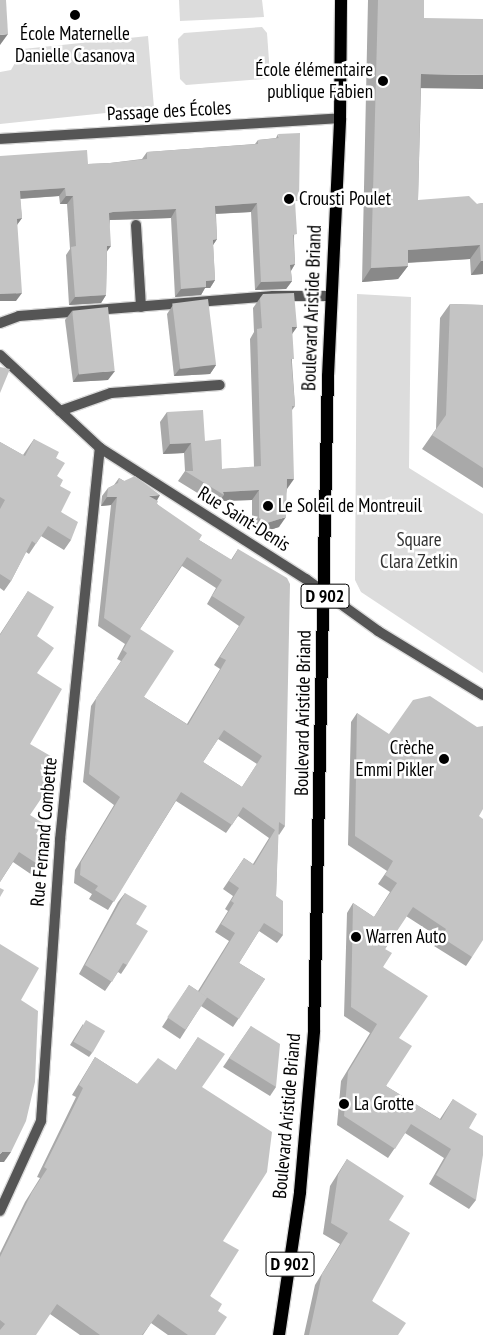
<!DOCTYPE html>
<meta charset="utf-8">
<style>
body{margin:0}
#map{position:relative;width:483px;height:1335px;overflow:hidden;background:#fff;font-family:"PT Sans Narrow",sans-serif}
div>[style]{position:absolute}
.green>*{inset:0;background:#dcdcdc}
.roads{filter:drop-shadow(1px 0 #dbdbdb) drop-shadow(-1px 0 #dbdbdb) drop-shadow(0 1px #dbdbdb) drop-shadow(0 -1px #dbdbdb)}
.minor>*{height:10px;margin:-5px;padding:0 5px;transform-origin:5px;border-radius:5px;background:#555}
.primary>*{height:12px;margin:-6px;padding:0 6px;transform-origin:6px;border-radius:6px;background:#000}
.wall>*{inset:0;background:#a9a9a9}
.shaded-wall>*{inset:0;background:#898989}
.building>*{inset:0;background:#c4c4c4;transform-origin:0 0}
.dots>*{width:14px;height:14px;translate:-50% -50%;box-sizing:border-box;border:2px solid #fff;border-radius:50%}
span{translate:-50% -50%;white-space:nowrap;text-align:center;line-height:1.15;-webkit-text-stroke:5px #fff;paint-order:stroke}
.shield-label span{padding:1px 4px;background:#fff;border:1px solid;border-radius:4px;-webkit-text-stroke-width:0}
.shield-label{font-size:18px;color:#000;font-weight:700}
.poi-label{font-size:19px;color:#000}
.right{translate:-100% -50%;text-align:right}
.left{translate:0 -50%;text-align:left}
.street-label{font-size:19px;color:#000}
.park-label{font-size:19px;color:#333}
</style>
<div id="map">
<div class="green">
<div style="clip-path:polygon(179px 0,262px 0,264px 17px,180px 21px)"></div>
<div style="clip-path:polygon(262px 27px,267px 33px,270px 75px,264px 79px,186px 85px,180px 79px,178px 39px,184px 33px)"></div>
<div style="clip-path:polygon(148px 36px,154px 108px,0 124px,0 72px,11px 70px,23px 49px)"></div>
<div style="clip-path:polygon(357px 294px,411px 297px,409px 468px,483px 514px,483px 673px,361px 592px,355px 580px)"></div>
</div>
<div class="roads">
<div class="minor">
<div style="left:0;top:139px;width:341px;rotate:-3.5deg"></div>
<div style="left:136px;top:225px;width:82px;rotate:86.5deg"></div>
<div style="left:0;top:323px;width:20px;rotate:-20deg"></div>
<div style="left:19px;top:316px;width:255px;rotate:-4.5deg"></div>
<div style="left:273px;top:296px;width:57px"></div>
<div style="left:0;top:355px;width:137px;rotate:42.9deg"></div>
<div style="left:100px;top:448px;width:244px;rotate:32.5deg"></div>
<div style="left:306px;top:579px;width:89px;rotate:35.8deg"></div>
<div style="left:378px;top:631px;width:123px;rotate:31.4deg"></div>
<div style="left:60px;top:411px;width:54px;rotate:-19.4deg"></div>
<div style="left:111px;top:393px;width:109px;rotate:-4.2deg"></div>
<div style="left:0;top:1211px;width:99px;rotate:-65.5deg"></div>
<div style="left:41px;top:1121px;width:282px;rotate:-86.1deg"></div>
<div style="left:60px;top:840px;width:394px;rotate:-84.2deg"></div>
</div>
<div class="primary">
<div style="left:279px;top:1335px;width:145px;rotate:-81.6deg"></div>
<div style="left:300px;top:1192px;width:162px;rotate:-85deg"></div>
<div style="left:314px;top:1031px;width:655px;rotate:-88.78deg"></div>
<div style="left:328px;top:376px;width:258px;rotate:-87.3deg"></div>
<div style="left:340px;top:118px;width:118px;rotate:-89.5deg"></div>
</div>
</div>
<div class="wall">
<div style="clip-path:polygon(368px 0,424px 0,421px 88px,418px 200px,477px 204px,483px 203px,483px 274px,471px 275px,470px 259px,408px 263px,408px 266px,398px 279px,362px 282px)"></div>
<div style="clip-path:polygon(278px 134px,295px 206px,294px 239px,295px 264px,291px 271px,292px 281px,286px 289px,255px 290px,251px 212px,216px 214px,217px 239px,213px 245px,215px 280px,210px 288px,205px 288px,201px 295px,175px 297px,171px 218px,110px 220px,107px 252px,106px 295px,101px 303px,69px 305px,66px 255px,70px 249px,67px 204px,60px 204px,59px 196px,20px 199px,22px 218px,17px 225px,16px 301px,0 301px,0 156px,88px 164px,110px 163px,142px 159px,147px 152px,255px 144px,258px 140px,276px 138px)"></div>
<div style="clip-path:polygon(260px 298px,297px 327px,292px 333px,292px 362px,295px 406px,292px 410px,287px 489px,279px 527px,260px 533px,252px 528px,252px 500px,219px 501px,217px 505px,178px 481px,185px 471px,184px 453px,163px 454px,160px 422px,167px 412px,205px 441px,222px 469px,254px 467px,250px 339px,254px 332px,253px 308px)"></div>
<div style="clip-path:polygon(450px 304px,483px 305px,483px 488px,422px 449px,436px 429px,440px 318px)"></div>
<div style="clip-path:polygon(173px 305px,216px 365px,210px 374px,174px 376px,167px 314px)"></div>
<div style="clip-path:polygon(72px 311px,108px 380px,73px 382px,65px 320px)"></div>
<div style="clip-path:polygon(34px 439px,56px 458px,57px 476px,60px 486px,61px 512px,71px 540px,64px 550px,41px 536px,29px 554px,26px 552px,11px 581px,4px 591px,0 588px,0 442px,23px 455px)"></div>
<div style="clip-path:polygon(evenodd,119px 478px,157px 500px,157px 504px,199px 540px,231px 560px,238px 549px,285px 826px,279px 835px,278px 834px,276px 896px,283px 935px,277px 943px,259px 931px,239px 963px,265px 979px,233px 1027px,201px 1006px,180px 1039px,162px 1027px,189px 985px,198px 991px,229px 941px,215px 932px,228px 911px,225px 909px,233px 896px,223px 889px,244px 858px,253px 864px,269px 838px,238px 816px,226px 833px,176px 801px,108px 910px,89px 899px,92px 894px,74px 883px,75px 870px,114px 805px,83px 782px,91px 706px,121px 661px,117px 659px,125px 644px,98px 626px,111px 505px,101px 506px,102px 496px,108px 488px,114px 485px,119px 478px,182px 566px,216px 588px,207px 604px,239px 626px,214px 665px,220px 669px,187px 724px,144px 697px,140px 629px,182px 566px,119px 478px,218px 739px,257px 764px,242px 787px,203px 762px,218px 739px)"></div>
<div style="clip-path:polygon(28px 591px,37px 636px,37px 673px,30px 744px,30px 815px,36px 834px,45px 869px,38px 879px,13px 862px,0 882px,0 634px)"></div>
<div style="clip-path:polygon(357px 713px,479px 816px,472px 957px,466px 966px,434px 946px,440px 938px,406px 916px,385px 949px,383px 967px,399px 1038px,386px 1086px,440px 1119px,453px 1099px,469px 1128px,476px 1200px,469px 1209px,429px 1184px,444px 1158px,405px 1133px,388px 1158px,337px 1125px,341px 1081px,370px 1033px,344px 1016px,347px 913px,353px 903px,374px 917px,390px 892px,378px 884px,387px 871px,348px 845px,351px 722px)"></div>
<div style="clip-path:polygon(125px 893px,136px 924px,127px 965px,121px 974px,118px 972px,105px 991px,79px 974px,118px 902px)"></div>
<div style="clip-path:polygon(83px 1024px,92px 1053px,89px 1057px,70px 1045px)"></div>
<div style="clip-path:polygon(251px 1026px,276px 1087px,270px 1096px,223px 1067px)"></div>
<div style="clip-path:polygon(198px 1037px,202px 1087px,223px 1241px,210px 1296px,218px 1311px,215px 1335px,168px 1335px,151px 1323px,143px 1335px,80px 1335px,50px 1314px,0 1335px,0 1253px,25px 1202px,40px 1178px,37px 1177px,76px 1097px,72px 1095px,89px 1067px,95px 1057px,137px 1084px,176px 1070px)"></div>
<div style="clip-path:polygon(347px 1159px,389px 1220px,372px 1301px,398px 1335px,304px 1335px,315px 1285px,340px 1244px,323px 1234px,330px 1186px)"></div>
</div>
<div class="shaded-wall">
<div style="clip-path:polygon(8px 34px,0 45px,0 35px)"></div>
<div style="clip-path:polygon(421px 74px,483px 75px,483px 89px,411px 88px)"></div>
<div style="clip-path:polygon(65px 188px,59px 196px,14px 199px,20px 191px)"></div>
<div style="clip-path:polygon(66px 196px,73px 196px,67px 204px,60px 204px)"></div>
<div style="clip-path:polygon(257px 203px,251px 212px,209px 214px,215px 206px)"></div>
<div style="clip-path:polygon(176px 209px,171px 218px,108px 220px,109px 213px,113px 212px)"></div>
<div style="clip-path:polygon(22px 218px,16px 226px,17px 219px)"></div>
<div style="clip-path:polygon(217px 239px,211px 248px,213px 240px)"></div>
<div style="clip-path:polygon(480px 245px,470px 259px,399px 263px,408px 250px)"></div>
<div style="clip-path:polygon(107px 246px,111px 246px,105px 254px)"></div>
<div style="clip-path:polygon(481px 261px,483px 261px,483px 274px,471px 275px)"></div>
<div style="clip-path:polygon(295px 264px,290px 272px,290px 265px)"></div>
<div style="clip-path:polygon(408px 266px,398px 279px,362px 282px,371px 268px)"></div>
<div style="clip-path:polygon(215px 280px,210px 288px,205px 288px,201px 295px,175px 297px,181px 289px,206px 281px)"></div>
<div style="clip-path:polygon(292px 281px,286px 289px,255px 290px,261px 282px)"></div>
<div style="clip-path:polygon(22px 293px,16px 301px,0 301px,0 294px)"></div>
<div style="clip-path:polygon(106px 295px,101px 303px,69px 305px,75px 297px)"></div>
<div style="clip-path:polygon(292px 327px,297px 327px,290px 337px)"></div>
<div style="clip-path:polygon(216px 365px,210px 374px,174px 376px,181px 367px)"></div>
<div style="clip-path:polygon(115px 371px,108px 380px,73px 382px,79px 373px)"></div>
<div style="clip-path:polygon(191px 443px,184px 453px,163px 454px,170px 444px)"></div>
<div style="clip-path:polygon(287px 479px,294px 479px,287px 489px)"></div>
<div style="clip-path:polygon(259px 490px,252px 500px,219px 501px,224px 495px,223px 492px)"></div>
<div style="clip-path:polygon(160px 495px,155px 504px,149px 496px)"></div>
<div style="clip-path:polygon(107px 497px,117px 497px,111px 505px,101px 506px)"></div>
<div style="clip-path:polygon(286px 517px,279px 527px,260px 533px,267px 523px)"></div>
<div style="clip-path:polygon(2px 1152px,11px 1152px,4px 1162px,0 1162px,0 1154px)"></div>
</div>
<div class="building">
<div style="clip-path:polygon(0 0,6px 0,8px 34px,0 35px)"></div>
<div style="clip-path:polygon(378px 0,424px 0,424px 18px,483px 19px,483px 75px,421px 74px,418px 200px,469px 196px,477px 204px,483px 203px,483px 261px,481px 261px,480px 245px,408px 250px,408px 266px,371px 268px)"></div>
<div style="clip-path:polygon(300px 133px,299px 201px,295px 201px,297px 234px,293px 235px,295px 264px,290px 265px,292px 281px,261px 282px,257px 203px,215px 206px,217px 239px,213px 240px,215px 280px,206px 281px,206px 287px,181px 289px,176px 209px,113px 212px,109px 213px,111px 246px,107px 246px,106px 295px,75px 297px,71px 247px,76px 246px,73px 196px,66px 196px,65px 188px,20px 191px,22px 218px,17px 219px,22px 293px,0 294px,0 156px,87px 150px,88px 164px,110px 163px,147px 159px,147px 152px,258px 144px,258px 140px,279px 138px,278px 134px)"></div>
<div style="clip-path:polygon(294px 293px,297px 327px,292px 327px,294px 359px,291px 359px,295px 406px,292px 406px,294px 479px,287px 479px,286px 517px,267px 523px,259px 518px,259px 490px,223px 492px,224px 495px,185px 471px,193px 471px,191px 443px,170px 444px,167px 412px,203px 410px,205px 441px,221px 439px,222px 469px,261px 466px,257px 329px,262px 328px,260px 298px,263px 294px)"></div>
<div style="left:208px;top:299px;width:66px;height:36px;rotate:83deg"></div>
<div style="clip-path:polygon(450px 304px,483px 305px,483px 468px,432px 435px,446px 415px)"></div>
<div style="left:108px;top:307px;width:64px;height:36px;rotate:84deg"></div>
<div style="clip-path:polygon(0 367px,10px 369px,0 393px)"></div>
<div style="clip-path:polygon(34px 439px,59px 452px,56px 458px,65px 463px,57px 476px,63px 480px,60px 486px,71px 492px,61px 512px,78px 522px,71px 540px,48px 526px,36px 544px,32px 541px,11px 581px,0 574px,0 509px,5px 500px,0 497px,0 442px,25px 456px)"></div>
<div style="clip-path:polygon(evenodd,135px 476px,160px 495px,149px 496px,158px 501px,157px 504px,202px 535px,199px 540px,232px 560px,238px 549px,287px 578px,290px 584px,285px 826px,279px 822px,276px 896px,283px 901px,283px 935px,264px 923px,239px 963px,265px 979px,239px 1019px,199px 992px,235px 933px,221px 924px,234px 903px,231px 901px,239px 888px,229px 881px,244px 858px,254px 865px,275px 830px,243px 807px,232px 825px,181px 792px,114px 902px,95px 890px,98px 886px,80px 875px,81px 862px,120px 797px,89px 774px,96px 698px,127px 653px,123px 650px,131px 636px,104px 618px,117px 497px,107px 497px,108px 488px,118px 483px,119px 478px,124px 481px,135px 476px,187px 557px,222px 580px,212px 596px,245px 617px,220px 657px,226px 660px,188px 725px,144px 697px,174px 651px,140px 629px,187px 557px,135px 476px,224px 730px,262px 756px,242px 787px,203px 762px,224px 730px)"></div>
<div style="clip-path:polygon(28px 591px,54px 607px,37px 636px,54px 648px,37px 673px,62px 689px,30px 744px,54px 758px,51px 784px,30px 815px,43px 823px,36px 834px,46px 840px,45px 869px,19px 852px,0 882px,0 635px)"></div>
<div style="clip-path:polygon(430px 696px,477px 727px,483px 726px,483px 809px,479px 816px,483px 819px,483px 940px,472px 957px,441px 937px,446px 929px,413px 907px,385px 949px,392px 953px,383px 967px,428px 996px,399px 1038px,412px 1046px,386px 1086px,441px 1120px,453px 1099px,477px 1114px,469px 1128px,483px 1136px,483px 1155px,476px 1200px,436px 1175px,451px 1149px,411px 1124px,395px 1149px,344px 1116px,348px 1072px,377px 1024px,351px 1007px,353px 903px,374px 917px,397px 883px,385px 875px,393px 861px,355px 836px,357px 713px,389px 734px,413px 700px)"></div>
<div style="clip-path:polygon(0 888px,4px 890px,0 897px)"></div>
<div style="clip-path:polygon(125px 893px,147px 906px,136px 924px,148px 931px,127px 965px,123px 963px,112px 982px,85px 965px)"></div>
<div style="clip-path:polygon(0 944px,39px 968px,21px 1000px,38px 1011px,35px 1082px,26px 1121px,11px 1152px,2px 1152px,0 1154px)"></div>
<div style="left:189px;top:985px;width:22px;height:39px;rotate:34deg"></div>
<div style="left:86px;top:1020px;width:22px;height:25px;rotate:30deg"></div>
<div style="clip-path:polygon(251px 1026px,280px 1044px,276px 1087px,229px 1058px)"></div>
<div style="clip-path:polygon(198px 1037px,225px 1054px,202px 1087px,272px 1132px,267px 1172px,223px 1241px,239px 1250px,210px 1296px,222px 1304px,218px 1311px,227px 1317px,215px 1335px,188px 1335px,158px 1314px,142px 1335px,100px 1335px,57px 1304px,36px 1335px,0 1335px,0 1330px,5px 1324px,0 1320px,0 1257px,32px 1192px,47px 1169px,44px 1167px,83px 1088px,79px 1085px,95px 1057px,137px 1084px,158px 1058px,176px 1070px)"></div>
<div style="clip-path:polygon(347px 1159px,404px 1196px,389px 1220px,410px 1233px,372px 1301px,406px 1323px,398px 1335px,309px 1335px,322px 1274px,348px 1233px,331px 1223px,338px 1175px)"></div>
</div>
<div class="dots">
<div style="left:75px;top:15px;background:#000"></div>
<div style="left:383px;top:81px;background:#000"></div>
<div style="left:289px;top:199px;background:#000"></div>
<div style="left:268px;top:506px;background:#000"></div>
<div style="left:444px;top:759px;background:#000"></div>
<div style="left:356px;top:937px;background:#000"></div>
<div style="left:344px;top:1104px;background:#000"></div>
</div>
<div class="shield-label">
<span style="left:325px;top:596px">D 902</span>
<span style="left:290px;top:1264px">D 902</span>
</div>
<div class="poi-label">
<span style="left:75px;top:45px">École Maternelle<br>Danielle Casanova</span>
<span class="right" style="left:373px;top:81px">École élémentaire<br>publique Fabien</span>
<span class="left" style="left:299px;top:199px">Crousti Poulet</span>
<span class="left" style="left:278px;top:506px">Le Soleil de Montreuil</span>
<span class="right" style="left:434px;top:759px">Crèche<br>Emmi Pikler</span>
<span class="left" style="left:366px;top:937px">Warren Auto</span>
<span class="left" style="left:354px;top:1104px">La Grotte</span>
</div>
<div class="street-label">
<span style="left:169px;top:111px;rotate:-3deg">Passage des Écoles</span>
<span style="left:312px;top:308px;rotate:-88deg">Boulevard Aristide Briand</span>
<span style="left:244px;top:519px;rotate:32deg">Rue Saint-Denis</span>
<span style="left:303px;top:713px;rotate:-89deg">Boulevard Aristide Briand</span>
<span style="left:44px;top:832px;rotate:-85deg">Rue Fernand Combette</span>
<span style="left:287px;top:1116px;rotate:-85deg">Boulevard Aristide Briand</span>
</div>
<div class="park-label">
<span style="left:419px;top:551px">Square<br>Clara Zetkin</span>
</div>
</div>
